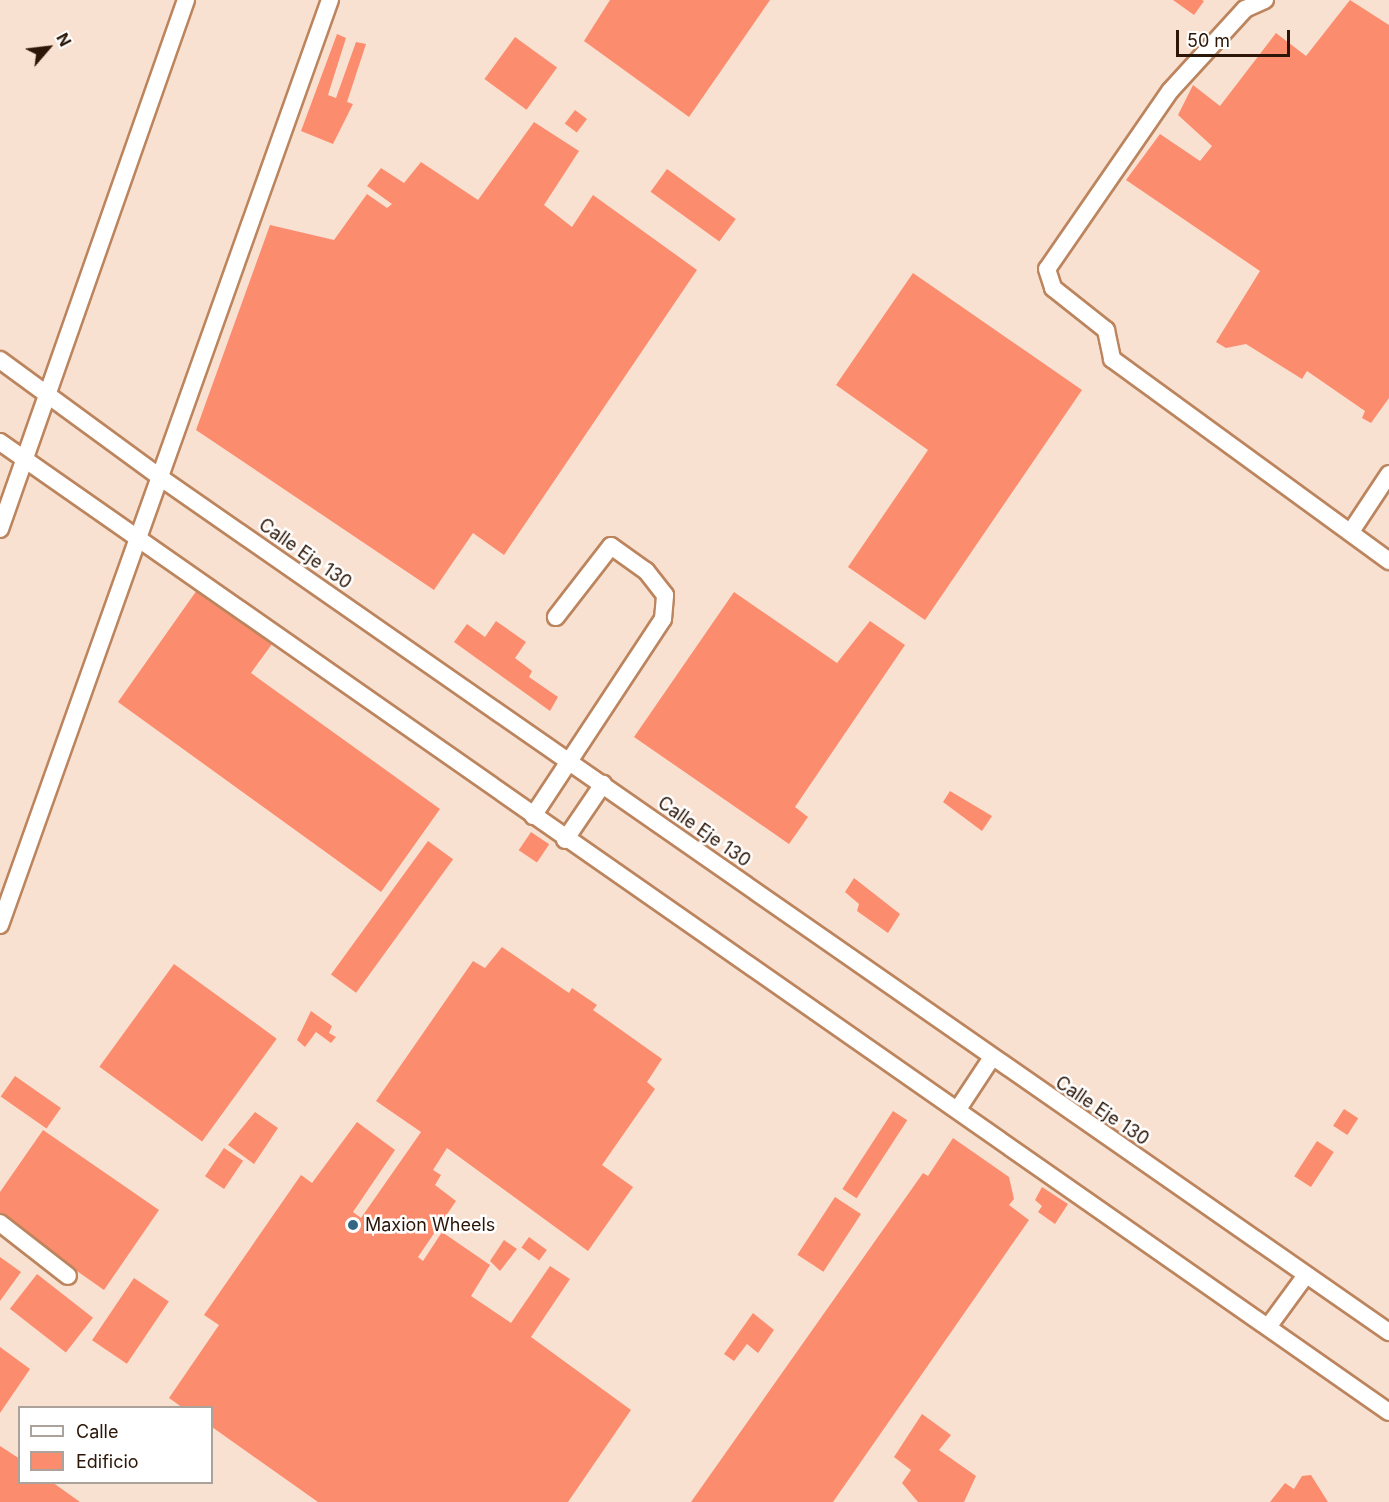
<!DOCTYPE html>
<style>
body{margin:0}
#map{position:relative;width:1389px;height:1502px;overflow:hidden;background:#f9e1d1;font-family:Inter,sans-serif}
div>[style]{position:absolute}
.building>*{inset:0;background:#fc8c6e;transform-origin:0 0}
.roads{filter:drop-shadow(2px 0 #bc855e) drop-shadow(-2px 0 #bc855e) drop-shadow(0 2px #bc855e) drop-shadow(0 -2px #bc855e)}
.minor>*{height:16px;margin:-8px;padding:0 8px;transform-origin:8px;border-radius:8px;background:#fff}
.dots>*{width:16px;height:16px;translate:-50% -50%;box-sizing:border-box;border:3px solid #fff;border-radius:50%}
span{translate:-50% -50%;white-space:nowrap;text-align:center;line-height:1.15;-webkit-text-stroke:5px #fff;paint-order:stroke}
.street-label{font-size:18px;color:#2c1607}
.poi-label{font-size:18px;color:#2c1607}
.left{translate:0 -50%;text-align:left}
.legend{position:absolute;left:18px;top:1406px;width:195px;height:78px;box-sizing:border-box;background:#fff;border:2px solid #aba29c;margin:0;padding:8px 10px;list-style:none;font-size:18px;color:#2c1607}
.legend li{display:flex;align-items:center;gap:12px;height:30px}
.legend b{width:30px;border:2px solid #aba29c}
.north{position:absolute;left:18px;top:18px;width:60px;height:60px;-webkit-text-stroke:4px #fff;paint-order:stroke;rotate:62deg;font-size:16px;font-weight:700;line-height:24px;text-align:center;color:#2c1607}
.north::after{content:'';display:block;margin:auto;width:21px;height:27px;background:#2c1607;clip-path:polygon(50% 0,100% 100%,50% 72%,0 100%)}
.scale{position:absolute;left:1176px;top:30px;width:114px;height:27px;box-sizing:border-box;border:3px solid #2c1607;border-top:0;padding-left:8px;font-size:18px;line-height:21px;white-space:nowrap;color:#2c1607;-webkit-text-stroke:4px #fff;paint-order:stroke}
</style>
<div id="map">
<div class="building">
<div style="clip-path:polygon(610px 0,770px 0,689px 117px,584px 41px)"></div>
<div style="clip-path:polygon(1173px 0,1202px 0,1204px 1px,1194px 15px)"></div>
<div style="clip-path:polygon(1350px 0,1389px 25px,1389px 398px,1371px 423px,1362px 418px,1365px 411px,1307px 371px,1302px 379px,1246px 344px,1226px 348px,1216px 342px,1260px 271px,1126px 180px,1160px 134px,1200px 161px,1212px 146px,1178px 115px,1193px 85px,1220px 106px,1276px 33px,1306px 56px)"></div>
<div style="clip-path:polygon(337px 34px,346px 38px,328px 95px,336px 98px,356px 42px,366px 44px,347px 102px,353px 104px,333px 144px,301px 131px)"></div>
<div style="left:515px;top:37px;width:52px;height:52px;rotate:36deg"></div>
<div style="left:575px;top:110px;width:15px;height:17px;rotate:37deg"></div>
<div style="clip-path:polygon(534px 122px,579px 151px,544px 205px,572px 227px,593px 195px,697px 270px,504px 555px,473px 533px,434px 590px,196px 430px,270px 225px,334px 240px,367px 194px,387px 208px,392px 204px,367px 186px,381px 168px,404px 183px,421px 162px,478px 200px)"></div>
<div style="left:667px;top:169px;width:85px;height:28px;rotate:36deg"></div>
<div style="clip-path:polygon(913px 273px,1082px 390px,925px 620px,848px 567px,928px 450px,836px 385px)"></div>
<div style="clip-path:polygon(197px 590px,272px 644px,251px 673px,440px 809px,381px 892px,118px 702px)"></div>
<div style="clip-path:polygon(734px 592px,837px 663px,870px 621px,905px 645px,795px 807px,808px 817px,789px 844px,634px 737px)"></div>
<div style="clip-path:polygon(496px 621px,526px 642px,515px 658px,532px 671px,529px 677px,558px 697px,550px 711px,454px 642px,467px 624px,485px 637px)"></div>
<div style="clip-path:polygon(950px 791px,992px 816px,982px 831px,943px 802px)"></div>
<div style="left:531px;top:832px;width:22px;height:22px;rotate:34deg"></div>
<div style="left:428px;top:841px;width:31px;height:165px;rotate:36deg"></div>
<div style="clip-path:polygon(854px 878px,900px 914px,888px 933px,857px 911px,859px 904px,845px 892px)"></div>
<div style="clip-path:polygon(502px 947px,569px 993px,572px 988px,597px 1005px,593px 1010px,662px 1059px,647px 1082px,655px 1089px,602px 1165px,633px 1187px,588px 1251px,447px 1148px,433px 1170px,441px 1175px,435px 1185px,456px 1201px,418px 1257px,423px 1261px,442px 1232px,490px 1265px,471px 1296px,511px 1323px,550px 1266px,570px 1279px,531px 1337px,631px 1410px,568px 1502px,318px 1502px,212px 1427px,212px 1408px,183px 1408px,169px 1398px,219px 1325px,204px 1315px,301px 1175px,312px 1183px,357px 1122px,395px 1150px,353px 1212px,361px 1218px,421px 1132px,376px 1101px,473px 961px,485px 968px)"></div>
<div style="left:174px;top:964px;width:127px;height:127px;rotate:36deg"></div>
<div style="clip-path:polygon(311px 1011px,332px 1026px,329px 1033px,336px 1037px,331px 1043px,316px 1032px,305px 1047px,297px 1040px)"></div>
<div style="left:15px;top:1076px;width:56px;height:25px;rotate:35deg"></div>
<div style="left:1344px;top:1109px;width:17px;height:20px;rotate:33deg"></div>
<div style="left:893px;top:1111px;width:17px;height:93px;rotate:33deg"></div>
<div style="clip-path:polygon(255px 1112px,278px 1128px,254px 1164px,228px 1145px)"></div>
<div style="clip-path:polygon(43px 1130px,159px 1210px,104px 1290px,0 1217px,0 1192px)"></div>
<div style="clip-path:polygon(953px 1138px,1009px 1177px,1014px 1199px,1009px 1205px,1029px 1220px,833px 1502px,691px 1502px,923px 1173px,928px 1176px)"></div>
<div style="left:1317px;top:1141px;width:20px;height:42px;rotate:33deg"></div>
<div style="left:224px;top:1148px;width:23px;height:34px;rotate:34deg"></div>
<div style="clip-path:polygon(1042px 1187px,1068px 1204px,1055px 1224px,1038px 1212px,1042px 1206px,1035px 1200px)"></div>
<div style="left:835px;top:1197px;width:31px;height:69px;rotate:33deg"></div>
<div style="left:529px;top:1237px;width:22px;height:13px;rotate:36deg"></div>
<div style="clip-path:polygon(504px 1240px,517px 1249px,500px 1271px,490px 1261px)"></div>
<div style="clip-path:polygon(0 1257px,21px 1272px,0 1301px)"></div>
<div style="left:37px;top:1274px;width:71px;height:44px;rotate:38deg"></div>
<div style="left:134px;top:1278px;width:42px;height:75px;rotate:34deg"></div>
<div style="clip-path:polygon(753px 1313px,774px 1330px,758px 1353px,747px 1344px,734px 1361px,724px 1354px)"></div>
<div style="clip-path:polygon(0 1347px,30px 1369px,0 1413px)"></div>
<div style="clip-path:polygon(922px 1414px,951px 1435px,939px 1450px,976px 1476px,964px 1502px,918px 1502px,902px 1483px,911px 1470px,894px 1457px)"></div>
<div style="clip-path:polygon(0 1446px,20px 1459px,20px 1482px,52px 1482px,80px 1502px,0 1502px)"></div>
<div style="clip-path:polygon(1311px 1475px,1328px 1502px,1270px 1502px,1285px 1483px,1294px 1489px,1302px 1476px)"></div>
</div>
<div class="roads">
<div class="minor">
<div style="left:1265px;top:0;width:22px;rotate:156deg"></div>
<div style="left:1245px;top:9px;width:111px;rotate:132.4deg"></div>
<div style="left:1170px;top:91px;width:216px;rotate:124.6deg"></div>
<div style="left:1047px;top:269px;width:20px;rotate:72deg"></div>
<div style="left:1053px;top:288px;width:68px;rotate:38.4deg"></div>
<div style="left:1106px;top:330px;width:30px;rotate:78deg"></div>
<div style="left:1112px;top:359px;width:343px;rotate:36.1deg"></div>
<div style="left:0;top:360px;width:200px;rotate:36.2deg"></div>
<div style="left:161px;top:478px;width:1496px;rotate:34.82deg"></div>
<div style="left:0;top:442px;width:1694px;rotate:34.93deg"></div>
<div style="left:0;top:529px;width:561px;rotate:-70.63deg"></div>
<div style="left:1352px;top:530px;width:67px;rotate:-56.5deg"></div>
<div style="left:533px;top:816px;width:236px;rotate:-56.6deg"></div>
<div style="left:663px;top:619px;width:24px;rotate:-85deg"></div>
<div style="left:665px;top:595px;width:31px;rotate:-128deg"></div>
<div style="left:646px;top:571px;width:43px;rotate:-144.5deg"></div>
<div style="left:611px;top:546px;width:90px;rotate:127.8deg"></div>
<div style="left:565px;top:840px;width:68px;rotate:-55.8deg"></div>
<div style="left:0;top:925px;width:982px;rotate:-70.37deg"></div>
<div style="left:958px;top:1109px;width:60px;rotate:-56.6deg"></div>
<div style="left:0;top:1223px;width:86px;rotate:37.9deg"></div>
<div style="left:1268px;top:1327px;width:64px;rotate:-53.8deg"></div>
</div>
</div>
<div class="dots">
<div style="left:353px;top:1225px;background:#336683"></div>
</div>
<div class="street-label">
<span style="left:305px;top:554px;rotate:35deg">Calle Eje 130</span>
<span style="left:704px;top:832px;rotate:35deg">Calle Eje 130</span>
<span style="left:1102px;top:1111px;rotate:34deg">Calle Eje 130</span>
</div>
<div class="poi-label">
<span class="left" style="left:365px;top:1225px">Maxion Wheels</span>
</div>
<ul class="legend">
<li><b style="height:8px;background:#fff"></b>Calle</li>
<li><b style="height:16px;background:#fc8c6e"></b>Edificio</li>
</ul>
<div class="north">N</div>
<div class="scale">50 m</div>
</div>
